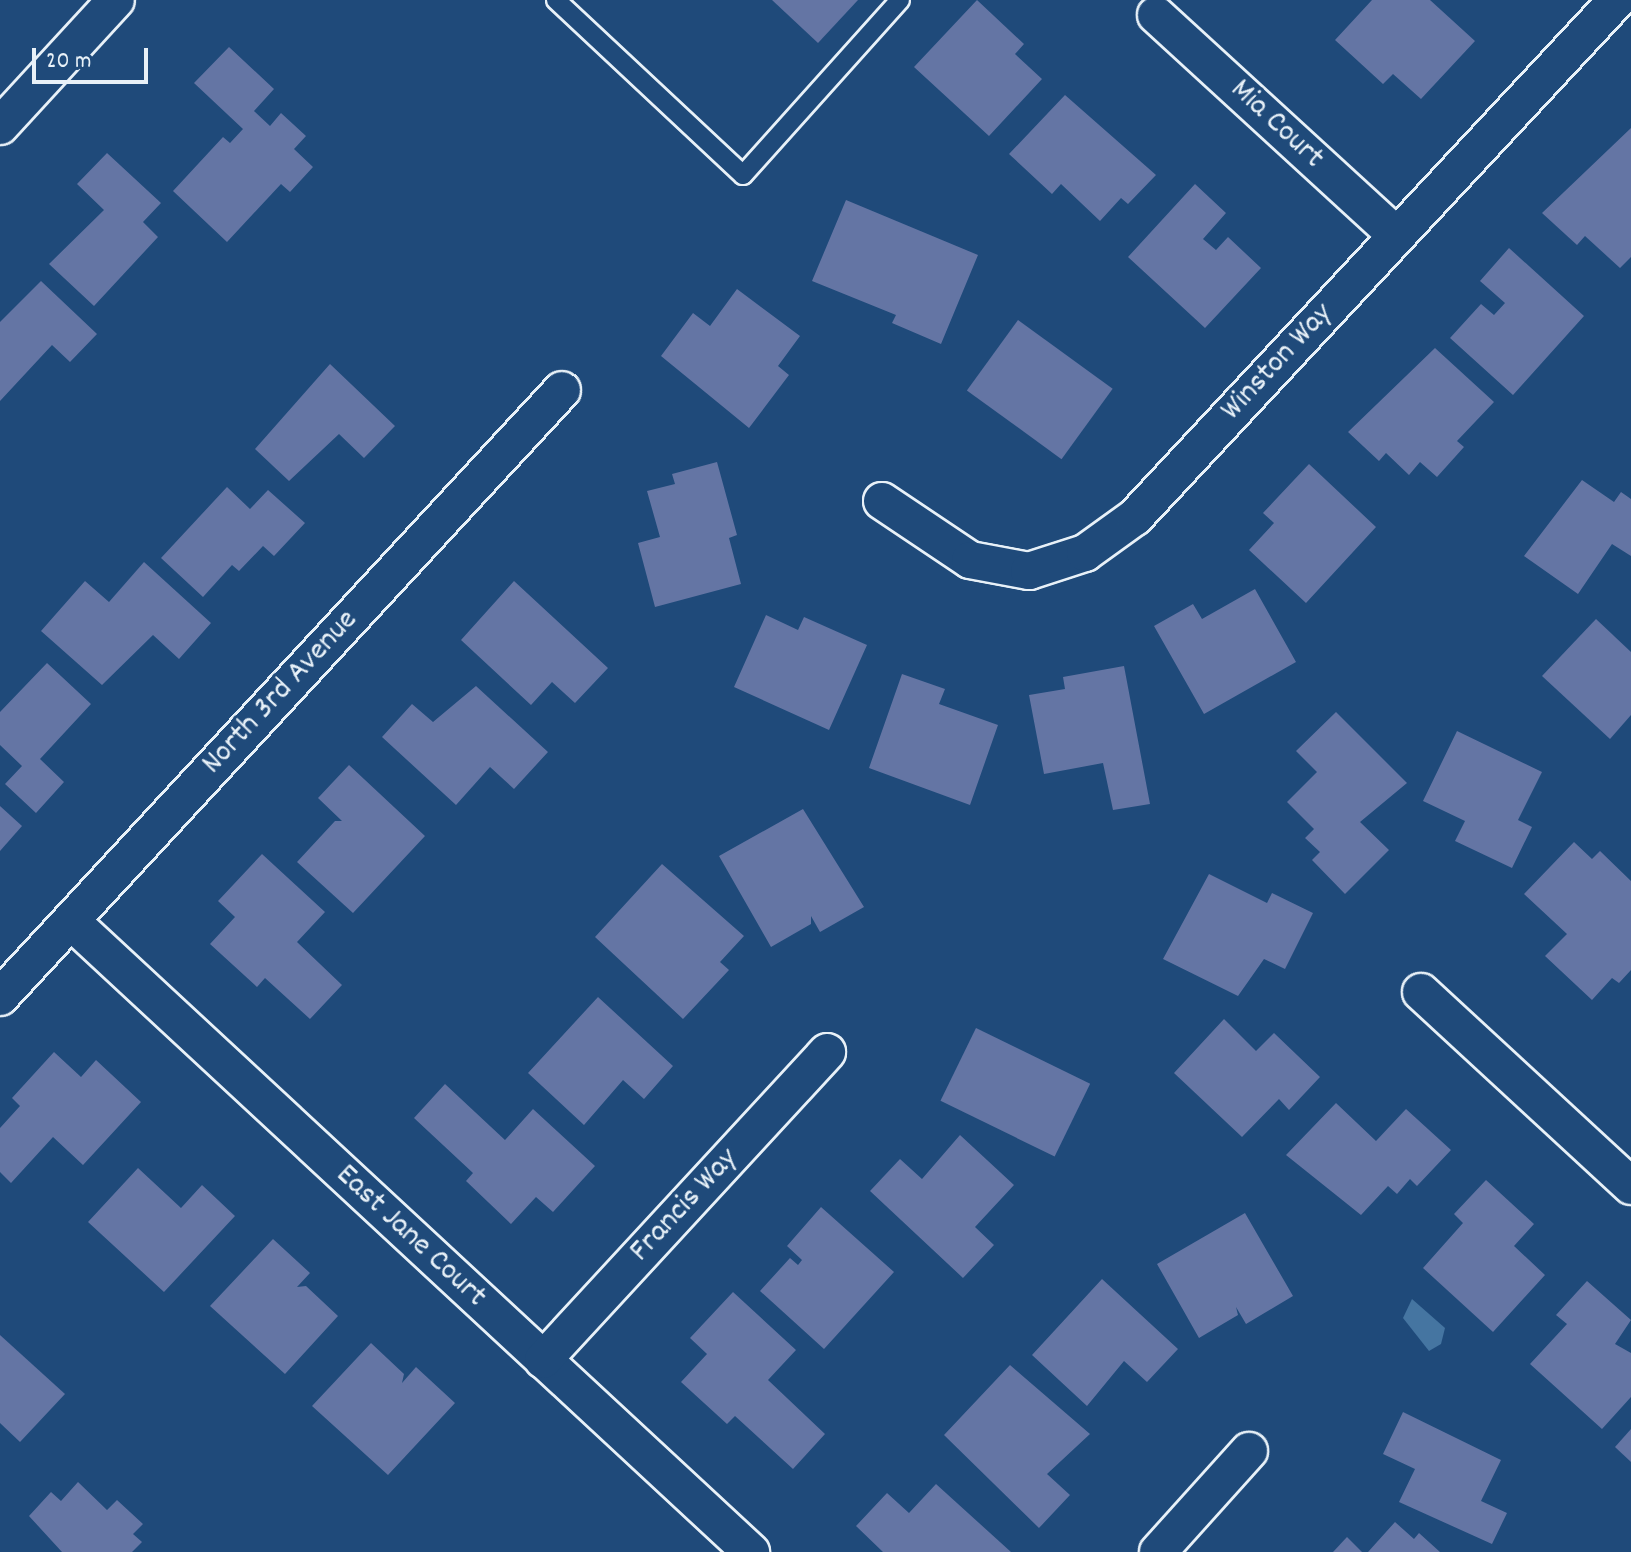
<!DOCTYPE html>
<style>
body{margin:0}
#map{position:relative;width:1631px;height:1552px;overflow:hidden;background:#1f4a7a;font-family:Dekko,sans-serif}
div>[style]{position:absolute}
.water>*{inset:0;background:#4575a1}
.building>*{inset:0;background:#6475a4;transform-origin:0 0}
.roads{filter:drop-shadow(2px 0 #e8f1f8) drop-shadow(-2px 0 #e8f1f8) drop-shadow(0 2px #e8f1f8) drop-shadow(0 -2px #e8f1f8)}
.service>*{height:18px;margin:-9px;padding:0 9px;transform-origin:9px;border-radius:9px;background:#1f4a7a}
.minor>*{height:36px;margin:-18px;padding:0 18px;transform-origin:18px;border-radius:18px;background:#1f4a7a}
span{translate:-50% -50%;white-space:nowrap;text-align:center;line-height:1.15;-webkit-text-stroke:6px #1f4a7a;paint-order:stroke}
.street-label{font-size:32px;color:#e8f1f8}
.scale{position:absolute;left:32px;top:48px;width:116px;height:36px;box-sizing:border-box;border:4px solid #e8f1f8;border-top:0;padding-left:10px;font-size:24px;line-height:28px;white-space:nowrap;color:#e8f1f8;-webkit-text-stroke:6px #1f4a7a;paint-order:stroke}
</style>
<div id="map">
<div class="water">
<div style="clip-path:polygon(1412px 1299px,1445px 1328px,1441px 1344px,1429px 1351px,1403px 1318px)"></div>
</div>
<div class="building">
<div style="clip-path:polygon(772px 0,858px 0,818px 43px)"></div>
<div style="clip-path:polygon(977px 0,1024px 44px,1015px 54px,1042px 79px,989px 136px,914px 67px)"></div>
<div style="clip-path:polygon(1372px 0,1430px 0,1475px 41px,1421px 99px,1393px 74px,1383px 84px,1335px 40px)"></div>
<div style="clip-path:polygon(229px 47px,274px 89px,254px 111px,270px 126px,281px 113px,306px 136px,294px 149px,313px 167px,290px 192px,281px 184px,227px 242px,173px 191px,223px 137px,230px 143px,243px 129px,194px 83px)"></div>
<div style="clip-path:polygon(1065px 95px,1156px 175px,1128px 204px,1121px 198px,1100px 221px,1061px 184px,1052px 194px,1009px 154px)"></div>
<div style="clip-path:polygon(1631px 128px,1631px 257px,1620px 268px,1585px 236px,1577px 245px,1542px 213px)"></div>
<div style="clip-path:polygon(107px 153px,161px 203px,143px 222px,158px 237px,94px 306px,49px 264px,104px 210px,77px 184px)"></div>
<div style="clip-path:polygon(1195px 184px,1226px 213px,1203px 239px,1216px 250px,1228px 237px,1261px 268px,1205px 328px,1128px 257px)"></div>
<div style="clip-path:polygon(846px 200px,978px 255px,941px 344px,892px 323px,896px 315px,812px 281px)"></div>
<div style="clip-path:polygon(1509px 248px,1584px 316px,1513px 395px,1450px 338px,1481px 304px,1494px 315px,1505px 303px,1480px 281px)"></div>
<div style="clip-path:polygon(41px 281px,97px 334px,70px 362px,52px 345px,0 401px,0 322px)"></div>
<div style="clip-path:polygon(737px 289px,800px 336px,778px 366px,789px 375px,749px 428px,661px 356px,693px 313px,710px 326px)"></div>
<div style="left:1018px;top:320px;width:117px;height:87px;rotate:36deg"></div>
<div style="clip-path:polygon(1435px 348px,1494px 402px,1457px 441px,1464px 447px,1437px 477px,1420px 462px,1409px 475px,1386px 453px,1379px 461px,1348px 432px)"></div>
<div style="clip-path:polygon(330px 364px,395px 426px,364px 458px,339px 434px,289px 481px,255px 449px)"></div>
<div style="clip-path:polygon(717px 462px,737px 535px,729px 538px,741px 584px,655px 607px,638px 543px,660px 537px,647px 491px,675px 484px,672px 474px)"></div>
<div style="clip-path:polygon(1309px 464px,1376px 527px,1306px 603px,1249px 550px,1274px 523px,1263px 513px)"></div>
<div style="clip-path:polygon(1582px 480px,1614px 502px,1621px 492px,1631px 499px,1631px 556px,1612px 544px,1578px 594px,1524px 556px)"></div>
<div style="clip-path:polygon(227px 487px,250px 509px,268px 490px,305px 523px,274px 556px,263px 546px,239px 571px,232px 565px,203px 597px,161px 558px)"></div>
<div style="clip-path:polygon(144px 562px,211px 623px,179px 659px,153px 635px,102px 685px,41px 631px,85px 581px,109px 602px)"></div>
<div style="clip-path:polygon(514px 581px,608px 668px,575px 703px,552px 682px,531px 705px,461px 640px)"></div>
<div style="clip-path:polygon(1255px 589px,1296px 662px,1204px 714px,1154px 626px,1193px 604px,1202px 619px)"></div>
<div style="clip-path:polygon(766px 615px,798px 630px,804px 617px,867px 645px,829px 730px,734px 687px)"></div>
<div style="clip-path:polygon(1596px 619px,1631px 652px,1631px 715px,1610px 739px,1542px 676px)"></div>
<div style="clip-path:polygon(47px 663px,91px 704px,40px 759px,64px 782px,36px 813px,5px 784px,22px 766px,0 745px,0 712px)"></div>
<div style="clip-path:polygon(1124px 666px,1150px 804px,1113px 810px,1103px 763px,1044px 774px,1029px 695px,1065px 689px,1063px 677px)"></div>
<div style="clip-path:polygon(902px 674px,945px 689px,939px 704px,998px 725px,970px 805px,869px 768px)"></div>
<div style="clip-path:polygon(476px 686px,548px 752px,514px 789px,490px 767px,456px 805px,382px 737px,412px 704px,433px 722px)"></div>
<div style="clip-path:polygon(1336px 712px,1407px 783px,1360px 822px,1389px 850px,1345px 894px,1312px 860px,1320px 852px,1305px 838px,1314px 829px,1287px 802px,1317px 772px,1296px 751px)"></div>
<div style="clip-path:polygon(1457px 731px,1542px 772px,1518px 820px,1532px 827px,1512px 868px,1455px 841px,1465px 821px,1423px 801px)"></div>
<div style="clip-path:polygon(349px 765px,425px 836px,353px 913px,297px 862px,335px 821px,342px 821px,318px 798px)"></div>
<div style="clip-path:polygon(0 806px,22px 826px,0 851px)"></div>
<div style="clip-path:polygon(803px 809px,864px 907px,820px 932px,811px 916px,811px 924px,771px 947px,719px 856px)"></div>
<div style="clip-path:polygon(1574px 842px,1592px 859px,1600px 851px,1631px 881px,1631px 970px,1619px 983px,1612px 978px,1592px 1000px,1545px 956px,1567px 934px,1524px 894px)"></div>
<div style="clip-path:polygon(262px 854px,325px 912px,297px 942px,342px 985px,310px 1019px,265px 978px,257px 987px,210px 944px,235px 917px,218px 901px)"></div>
<div style="clip-path:polygon(662px 864px,744px 936px,720px 962px,729px 970px,683px 1019px,595px 937px)"></div>
<div style="clip-path:polygon(1209px 874px,1267px 903px,1272px 893px,1313px 913px,1285px 969px,1264px 959px,1238px 996px,1163px 959px)"></div>
<div style="clip-path:polygon(598px 997px,673px 1066px,644px 1099px,623px 1080px,584px 1125px,528px 1073px)"></div>
<div style="clip-path:polygon(1224px 1019px,1256px 1051px,1274px 1033px,1320px 1077px,1289px 1110px,1279px 1099px,1242px 1137px,1174px 1073px)"></div>
<div style="left:976px;top:1028px;width:127px;height:81px;rotate:26deg"></div>
<div style="clip-path:polygon(54px 1052px,81px 1077px,96px 1060px,141px 1102px,83px 1165px,53px 1137px,11px 1183px,0 1172px,0 1128px,20px 1106px,12px 1098px)"></div>
<div style="clip-path:polygon(445px 1084px,505px 1140px,533px 1109px,595px 1166px,553px 1212px,536px 1197px,511px 1224px,466px 1181px,473px 1173px,414px 1118px)"></div>
<div style="clip-path:polygon(1336px 1103px,1376px 1141px,1406px 1109px,1451px 1150px,1417px 1186px,1410px 1179px,1397px 1194px,1388px 1186px,1361px 1215px,1286px 1155px)"></div>
<div style="clip-path:polygon(960px 1135px,1014px 1185px,975px 1227px,994px 1245px,963px 1278px,870px 1191px,900px 1159px,922px 1179px)"></div>
<div style="clip-path:polygon(138px 1168px,181px 1208px,202px 1185px,235px 1216px,164px 1292px,88px 1222px)"></div>
<div style="clip-path:polygon(1486px 1180px,1534px 1224px,1514px 1246px,1545px 1275px,1493px 1332px,1423px 1268px,1463px 1223px,1454px 1214px)"></div>
<div style="clip-path:polygon(821px 1207px,894px 1272px,824px 1349px,760px 1291px,790px 1258px,798px 1265px,802px 1260px,787px 1246px)"></div>
<div style="clip-path:polygon(1245px 1213px,1293px 1296px,1246px 1324px,1236px 1307px,1238px 1315px,1199px 1338px,1157px 1264px)"></div>
<div style="clip-path:polygon(273px 1239px,310px 1273px,297px 1287px,306px 1286px,338px 1316px,285px 1374px,210px 1306px)"></div>
<div style="clip-path:polygon(1102px 1279px,1178px 1349px,1147px 1382px,1124px 1361px,1087px 1406px,1032px 1355px)"></div>
<div style="clip-path:polygon(1587px 1281px,1631px 1320px,1615px 1344px,1631px 1353px,1631px 1397px,1602px 1429px,1530px 1364px,1567px 1324px,1556px 1315px)"></div>
<div style="clip-path:polygon(733px 1292px,796px 1350px,768px 1380px,825px 1434px,793px 1469px,735px 1416px,727px 1424px,681px 1382px,707px 1354px,690px 1338px)"></div>
<div style="clip-path:polygon(0 1335px,65px 1394px,20px 1442px,0 1423px)"></div>
<div style="clip-path:polygon(371px 1343px,404px 1374px,402px 1383px,416px 1367px,455px 1403px,388px 1475px,312px 1406px)"></div>
<div style="clip-path:polygon(1010px 1365px,1090px 1434px,1047px 1474px,1070px 1495px,1039px 1528px,944px 1435px)"></div>
<div style="clip-path:polygon(1403px 1412px,1501px 1460px,1481px 1501px,1507px 1513px,1492px 1544px,1399px 1502px,1415px 1469px,1383px 1454px)"></div>
<div style="clip-path:polygon(1631px 1429px,1631px 1462px,1615px 1447px)"></div>
<div style="clip-path:polygon(78px 1482px,107px 1510px,117px 1500px,143px 1524px,133px 1534px,142px 1542px,132px 1552px,62px 1552px,29px 1516px,51px 1492px,61px 1501px)"></div>
<div style="clip-path:polygon(936px 1484px,1011px 1552px,883px 1552px,856px 1526px,887px 1493px,909px 1513px)"></div>
<div style="clip-path:polygon(1395px 1522px,1414px 1539px,1419px 1533px,1440px 1552px,1368px 1552px)"></div>
<div style="clip-path:polygon(1347px 1537px,1362px 1552px,1333px 1552px)"></div>
</div>
<div class="roads">
<div class="service">
<div style="left:556px;top:0;width:256px;rotate:43.1deg"></div>
<div style="left:743px;top:175px;width:235px;rotate:-48.1deg"></div>
</div>
<div class="minor">
<div style="left:1156px;top:15px;width:326px;rotate:42.5deg"></div>
<div style="left:0;top:126px;width:171px;rotate:-47.4deg"></div>
<div style="left:882px;top:501px;width:106px;rotate:33.8deg"></div>
<div style="left:970px;top:560px;width:60px;rotate:10.6deg"></div>
<div style="left:1029px;top:571px;width:59px;rotate:-17.8deg"></div>
<div style="left:1085px;top:553px;width:62px;rotate:-35.8deg"></div>
<div style="left:1135px;top:517px;width:707px;rotate:-47.01deg"></div>
<div style="left:71px;top:921px;width:928px;rotate:42.86deg"></div>
<div style="left:1421px;top:992px;width:286px;rotate:42.7deg"></div>
<div style="left:0;top:997px;width:827px;rotate:-47.2deg"></div>
<div style="left:543px;top:1360px;width:419px;rotate:-47.3deg"></div>
<div style="left:1158px;top:1552px;width:136px;rotate:-48deg"></div>
</div>
</div>
<div class="street-label">
<span style="left:1276px;top:125px;rotate:43deg">Mia Court</span>
<span style="left:1278px;top:363px;rotate:-47deg">Winston Way</span>
<span style="left:281px;top:693px;rotate:-47deg">North 3rd Avenue</span>
<span style="left:685px;top:1206px;rotate:-47deg">Francis Way</span>
<span style="left:410px;top:1237px;rotate:43deg">East Jane Court</span>
</div>
<div class="scale">20 m</div>
</div>
